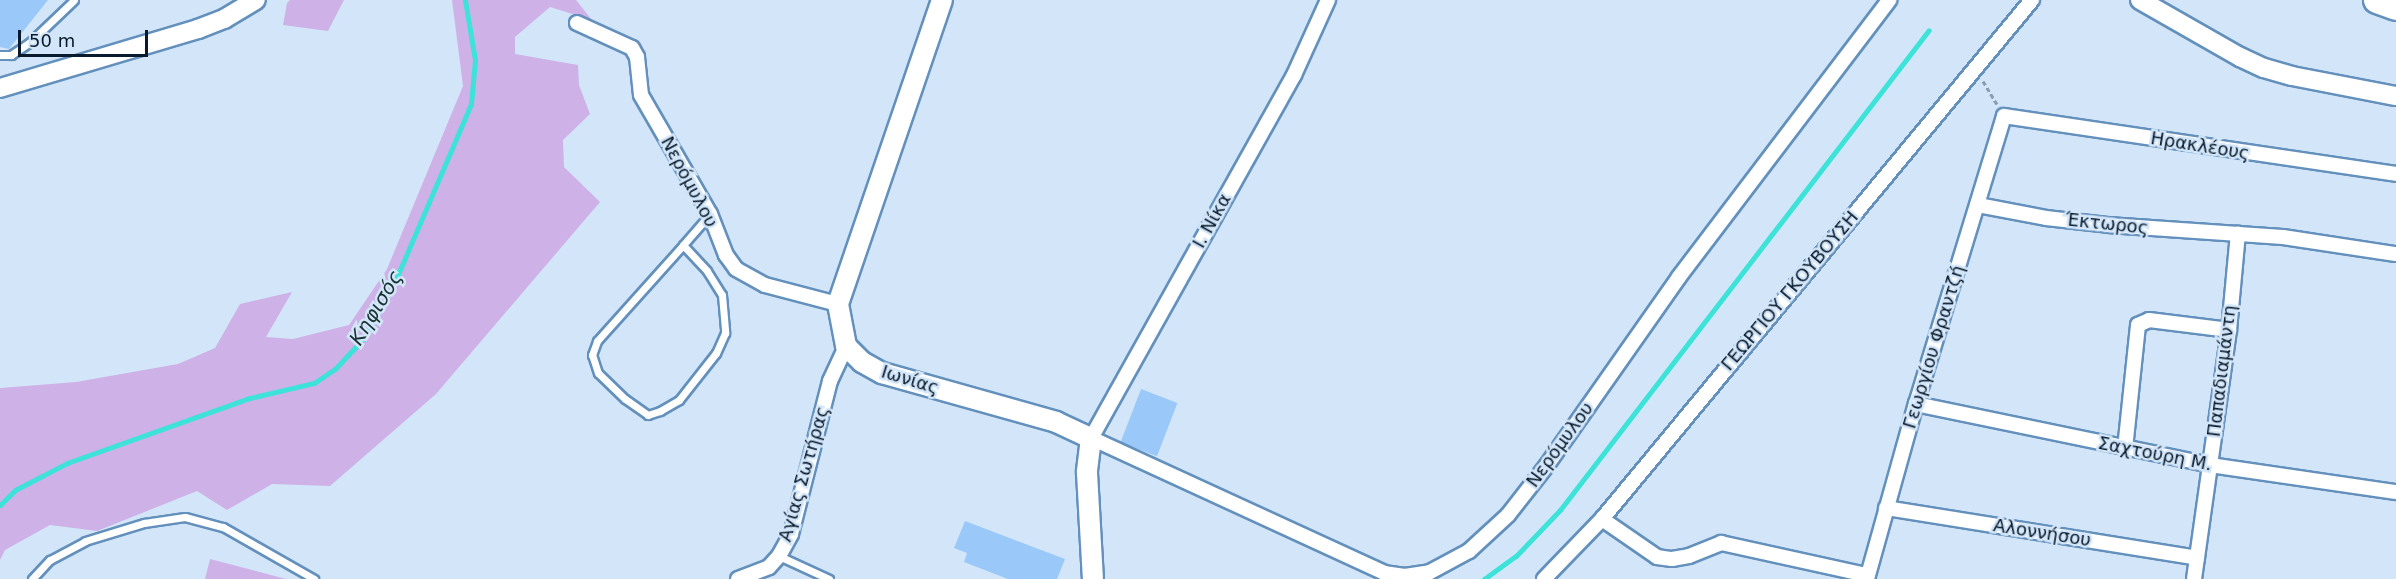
<!DOCTYPE html>
<meta charset="utf-8">
<style>
body{margin:0}
#map{position:relative;width:2396px;height:579px;overflow:hidden;background:#d3e6f9;font-family:"DejaVu Sans",sans-serif}
div>[style]{position:absolute}
.green>*{inset:0;background:#ceb1e7}
.stream>*{height:5px;margin:-2.5px;padding:0 2.5px;transform-origin:2.5px;border-radius:2.5px;background:#3de2d9}
.building>*{inset:0;background:#9ac8f8;transform-origin:0 0}
.path>*{height:3px;margin-top:-1.5px;transform-origin:0;background:repeating-linear-gradient(90deg,#8a9caf 0 4.5px,transparent 0 7.5px)}
.roads{filter:drop-shadow(2px 0 #6390bc) drop-shadow(-2px 0 #6390bc) drop-shadow(0 2px #6390bc) drop-shadow(0 -2px #6390bc)}
.service>*{height:7px;margin:-3.5px;padding:0 3.5px;transform-origin:3.5px;border-radius:3.5px;background:#fff}
.minor>*{height:14px;margin:-7px;padding:0 7px;transform-origin:7px;border-radius:7px;background:#fff}
.tertiary>*{height:18px;margin:-9px;padding:0 9px;transform-origin:9px;border-radius:9px;background:#fff}
.secondary>*{height:20px;margin:-10px;padding:0 10px;transform-origin:10px;border-radius:10px;background:#fff}
.motorway>*{height:26px;margin:-13px;padding:0 13px;transform-origin:13px;border-radius:13px;background:#fff}
span{translate:-50% -50%;white-space:nowrap;text-align:center;line-height:1.15;-webkit-text-stroke:5px #d3e6f9;paint-order:stroke}
.street-label{font-size:18px;color:#081a2b}
.water-label{font-size:20px;color:#183230;font-style:italic}
.scale{position:absolute;left:18px;top:30px;width:130px;height:27px;box-sizing:border-box;border:3px solid #081a2b;border-top:0;padding-left:8px;font-size:18px;line-height:21px;white-space:nowrap;color:#081a2b;-webkit-text-stroke:4px #d3e6f9;paint-order:stroke}
</style>
<div id="map">
<div class="green">
<div style="clip-path:polygon(290px 0,344px 0,328px 31px,283px 25px,287px 3px)"></div>
<div style="clip-path:polygon(452px 0,576px 0,592px 20px,550px 7px,515px 37px,515px 54px,578px 65px,579px 85px,590px 114px,563px 140px,564px 167px,600px 202px,436px 394px,330px 486px,272px 484px,227px 510px,197px 491px,97px 531px,50px 525px,5px 550px,0 560px,0 388px,76px 382px,178px 364px,215px 348px,240px 304px,292px 292px,266px 337px,293px 339px,349px 325px,387px 269px,463px 86px)"></div>
<div style="clip-path:polygon(210px 559px,286px 579px,205px 579px)"></div>
</div>
<div class="stream">
<div style="left:0;top:505px;width:21px;rotate:-45deg"></div>
<div style="left:15px;top:490px;width:59px;rotate:-27.4deg"></div>
<div style="left:67px;top:463px;width:194px;rotate:-19.6deg"></div>
<div style="left:250px;top:398px;width:66px;rotate:-13.2deg"></div>
<div style="left:314px;top:383px;width:25px;rotate:-34deg"></div>
<div style="left:335px;top:369px;width:41px;rotate:-47deg"></div>
<div style="left:363px;top:339px;width:61px;rotate:-60.5deg"></div>
<div style="left:393px;top:286px;width:198px;rotate:-66.8deg"></div>
<div style="left:471px;top:104px;width:44px;rotate:-84.8deg"></div>
<div style="left:475px;top:60px;width:61px;rotate:-99.5deg"></div>
<div style="left:1484px;top:579px;width:39px;rotate:-36deg"></div>
<div style="left:1516px;top:556px;width:64px;rotate:-46.3deg"></div>
<div style="left:1560px;top:510px;width:605px;rotate:-52.45deg"></div>
</div>
<div class="building">
<div style="clip-path:polygon(0 0,48px 0,9px 49px,0 47px)"></div>
<div style="left:1141px;top:389px;width:39px;height:57px;rotate:21deg"></div>
<div style="clip-path:polygon(965px 521px,1065px 559px,1057px 579px,1008px 579px,964px 562px,967px 553px,954px 548px)"></div>
</div>
<div class="path">
<div style="left:1983px;top:81px;width:27px;rotate:59deg"></div>
</div>
<div class="roads">
<div class="service">
<div style="left:0;top:55px;width:11px"></div>
<div style="left:11px;top:55px;width:22px;rotate:-34deg"></div>
<div style="left:29px;top:43px;width:62px;rotate:-43.7deg"></div>
<div style="left:683px;top:245px;width:35px;rotate:47deg"></div>
<div style="left:707px;top:271px;width:28px;rotate:58deg"></div>
<div style="left:722px;top:295px;width:38px;rotate:85deg"></div>
<div style="left:725px;top:333px;width:22px;rotate:114deg"></div>
<div style="left:716px;top:353px;width:60px;rotate:128.2deg"></div>
<div style="left:679px;top:400px;width:22px;rotate:150deg"></div>
<div style="left:660px;top:411px;width:13px;rotate:162deg"></div>
<div style="left:648px;top:415px;width:28px;rotate:-145deg"></div>
<div style="left:625px;top:399px;width:37px;rotate:-136deg"></div>
<div style="left:598px;top:373px;width:19px;rotate:-108deg"></div>
<div style="left:592px;top:355px;width:15px;rotate:-70deg"></div>
<div style="left:597px;top:341px;width:129px;rotate:-48.1deg"></div>
<div style="left:683px;top:245px;width:41px;rotate:-48.9deg"></div>
<div style="left:779px;top:556px;width:55px;rotate:24.7deg"></div>
<div style="left:32px;top:579px;width:26px;rotate:-47deg"></div>
<div style="left:50px;top:560px;width:40px;rotate:-28deg"></div>
<div style="left:85px;top:541px;width:62px;rotate:-17deg"></div>
<div style="left:144px;top:523px;width:41px;rotate:-8.3deg"></div>
<div style="left:185px;top:517px;width:39px;rotate:15deg"></div>
<div style="left:223px;top:527px;width:105px;rotate:29.7deg"></div>
</div>
<div class="minor">
<div style="left:1328px;top:0;width:82px;rotate:114.4deg"></div>
<div style="left:1294px;top:75px;width:416px;rotate:119.2deg"></div>
<div style="left:1091px;top:438px;width:323px;rotate:24.7deg"></div>
<div style="left:1384px;top:573px;width:21px;rotate:8deg"></div>
<div style="left:1405px;top:576px;width:25px;rotate:-9deg"></div>
<div style="left:1430px;top:572px;width:44px;rotate:-28.3deg"></div>
<div style="left:1469px;top:551px;width:53px;rotate:-42.7deg"></div>
<div style="left:1508px;top:515px;width:63px;rotate:-52deg"></div>
<div style="left:1547px;top:465px;width:230px;rotate:-54.9deg"></div>
<div style="left:1679px;top:277px;width:348px;rotate:-52.8deg"></div>
<div style="left:577px;top:23px;width:60px;rotate:24.4deg"></div>
<div style="left:632px;top:48px;width:10px;rotate:61deg"></div>
<div style="left:637px;top:57px;width:38px;rotate:84deg"></div>
<div style="left:641px;top:95px;width:138px;rotate:59.9deg"></div>
<div style="left:710px;top:214px;width:44px;rotate:68.7deg"></div>
<div style="left:726px;top:255px;width:17px;rotate:54deg"></div>
<div style="left:736px;top:269px;width:33px;rotate:29deg"></div>
<div style="left:765px;top:285px;width:75px;rotate:14.6deg"></div>
<div style="left:1978px;top:205px;width:69px;rotate:10.8deg"></div>
<div style="left:2046px;top:218px;width:62px;rotate:6.4deg"></div>
<div style="left:2108px;top:225px;width:175px;rotate:3.9deg"></div>
<div style="left:2283px;top:237px;width:114px;rotate:8.6deg"></div>
<div style="left:1916px;top:404px;width:300px;rotate:11.7deg"></div>
<div style="left:2210px;top:465px;width:188px;rotate:8.3deg"></div>
<div style="left:2125px;top:449px;width:125px;rotate:-84deg"></div>
<div style="left:2138px;top:325px;width:12px;rotate:-24deg"></div>
<div style="left:2149px;top:320px;width:81px;rotate:7.1deg"></div>
<div style="left:1886px;top:508px;width:315px;rotate:9.1deg"></div>
<div style="left:1602px;top:519px;width:67px;rotate:34.6deg"></div>
<div style="left:1657px;top:557px;width:15px;rotate:8deg"></div>
<div style="left:1672px;top:559px;width:17px;rotate:-10deg"></div>
<div style="left:1689px;top:556px;width:35px;rotate:-22deg"></div>
<div style="left:1721px;top:543px;width:149px;rotate:12.4deg"></div>
<div style="left:738px;top:579px;width:33px;rotate:-21deg"></div>
<div style="left:769px;top:567px;width:15px;rotate:-48deg"></div>
<div style="left:779px;top:556px;width:25px;rotate:-61deg"></div>
<div style="left:791px;top:534px;width:158px;rotate:-75.7deg"></div>
<div style="left:830px;top:381px;width:38px;rotate:-65deg"></div>
<div style="left:1544px;top:579px;width:83px;rotate:-46deg"></div>
<div style="left:1602px;top:519px;width:674px;rotate:-50.36deg"></div>
<div style="left:1867px;top:579px;width:182px;rotate:-74.4deg"></div>
<div style="left:1916px;top:404px;width:301px;rotate:-73deg"></div>
<div style="left:2004px;top:116px;width:396px;rotate:8.4deg"></div>
<div style="left:2194px;top:579px;width:251px;rotate:-82deg"></div>
<div style="left:2229px;top:330px;width:97px;rotate:-84.7deg"></div>
</div>
<div class="tertiary">
<div style="left:2140px;top:0;width:115px;rotate:29.7deg"></div>
<div style="left:2240px;top:57px;width:26px;rotate:25deg"></div>
<div style="left:2264px;top:68px;width:29px;rotate:16deg"></div>
<div style="left:2292px;top:76px;width:106px;rotate:10.9deg"></div>
<div style="left:0;top:88px;width:207px;rotate:-16.6deg"></div>
<div style="left:198px;top:29px;width:28px;rotate:-21deg"></div>
<div style="left:224px;top:19px;width:37px;rotate:-31deg"></div>
</div>
<div class="secondary">
<div style="left:942px;top:0;width:321px;rotate:108.9deg"></div>
<div style="left:838px;top:304px;width:43px;rotate:79.2deg"></div>
<div style="left:846px;top:346px;width:23px;rotate:45deg"></div>
<div style="left:862px;top:362px;width:23px;rotate:29deg"></div>
<div style="left:882px;top:373px;width:181px;rotate:15.7deg"></div>
<div style="left:1056px;top:422px;width:38px;rotate:25deg"></div>
<div style="left:1091px;top:438px;width:35px;rotate:97deg"></div>
<div style="left:1087px;top:473px;width:106px;rotate:86.8deg"></div>
</div>
<div class="motorway">
<div style="left:2377px;top:0;width:20px;rotate:20deg"></div>
</div>
</div>
<div class="street-label">
<span style="left:2200px;top:146px;rotate:9deg">Ηρακλέους</span>
<span style="left:689px;top:182px;rotate:62deg">Νερόμυλου</span>
<span style="left:1212px;top:221px;rotate:-61deg">Ι. Νίκα</span>
<span style="left:2107px;top:224px;rotate:6deg">Έκτωρος</span>
<span style="left:1790px;top:291px;rotate:-50deg">ΓΕΩΡΓΙΟΥ ΓΚΟΥΒΟΥΣΗ</span>
<span style="left:1934px;top:347px;rotate:-73deg">Γεωργίου Φραντζή</span>
<span style="left:2222px;top:371px;rotate:-83deg">Παπαδιαμάντη</span>
<span style="left:910px;top:380px;rotate:17deg">Ιωνίας</span>
<span style="left:1560px;top:445px;rotate:-54deg">Νερόμυλου</span>
<span style="left:2155px;top:454px;rotate:11deg">Σαχτούρη Μ.</span>
<span style="left:804px;top:474px;rotate:-74deg">Αγίας Σωτήρας</span>
<span style="left:2042px;top:533px;rotate:9deg">Αλοννήσου</span>
</div>
<div class="water-label">
<span style="left:376px;top:308px;rotate:-59deg">Κηφισός</span>
</div>
<div class="scale">50 m</div>
</div>
